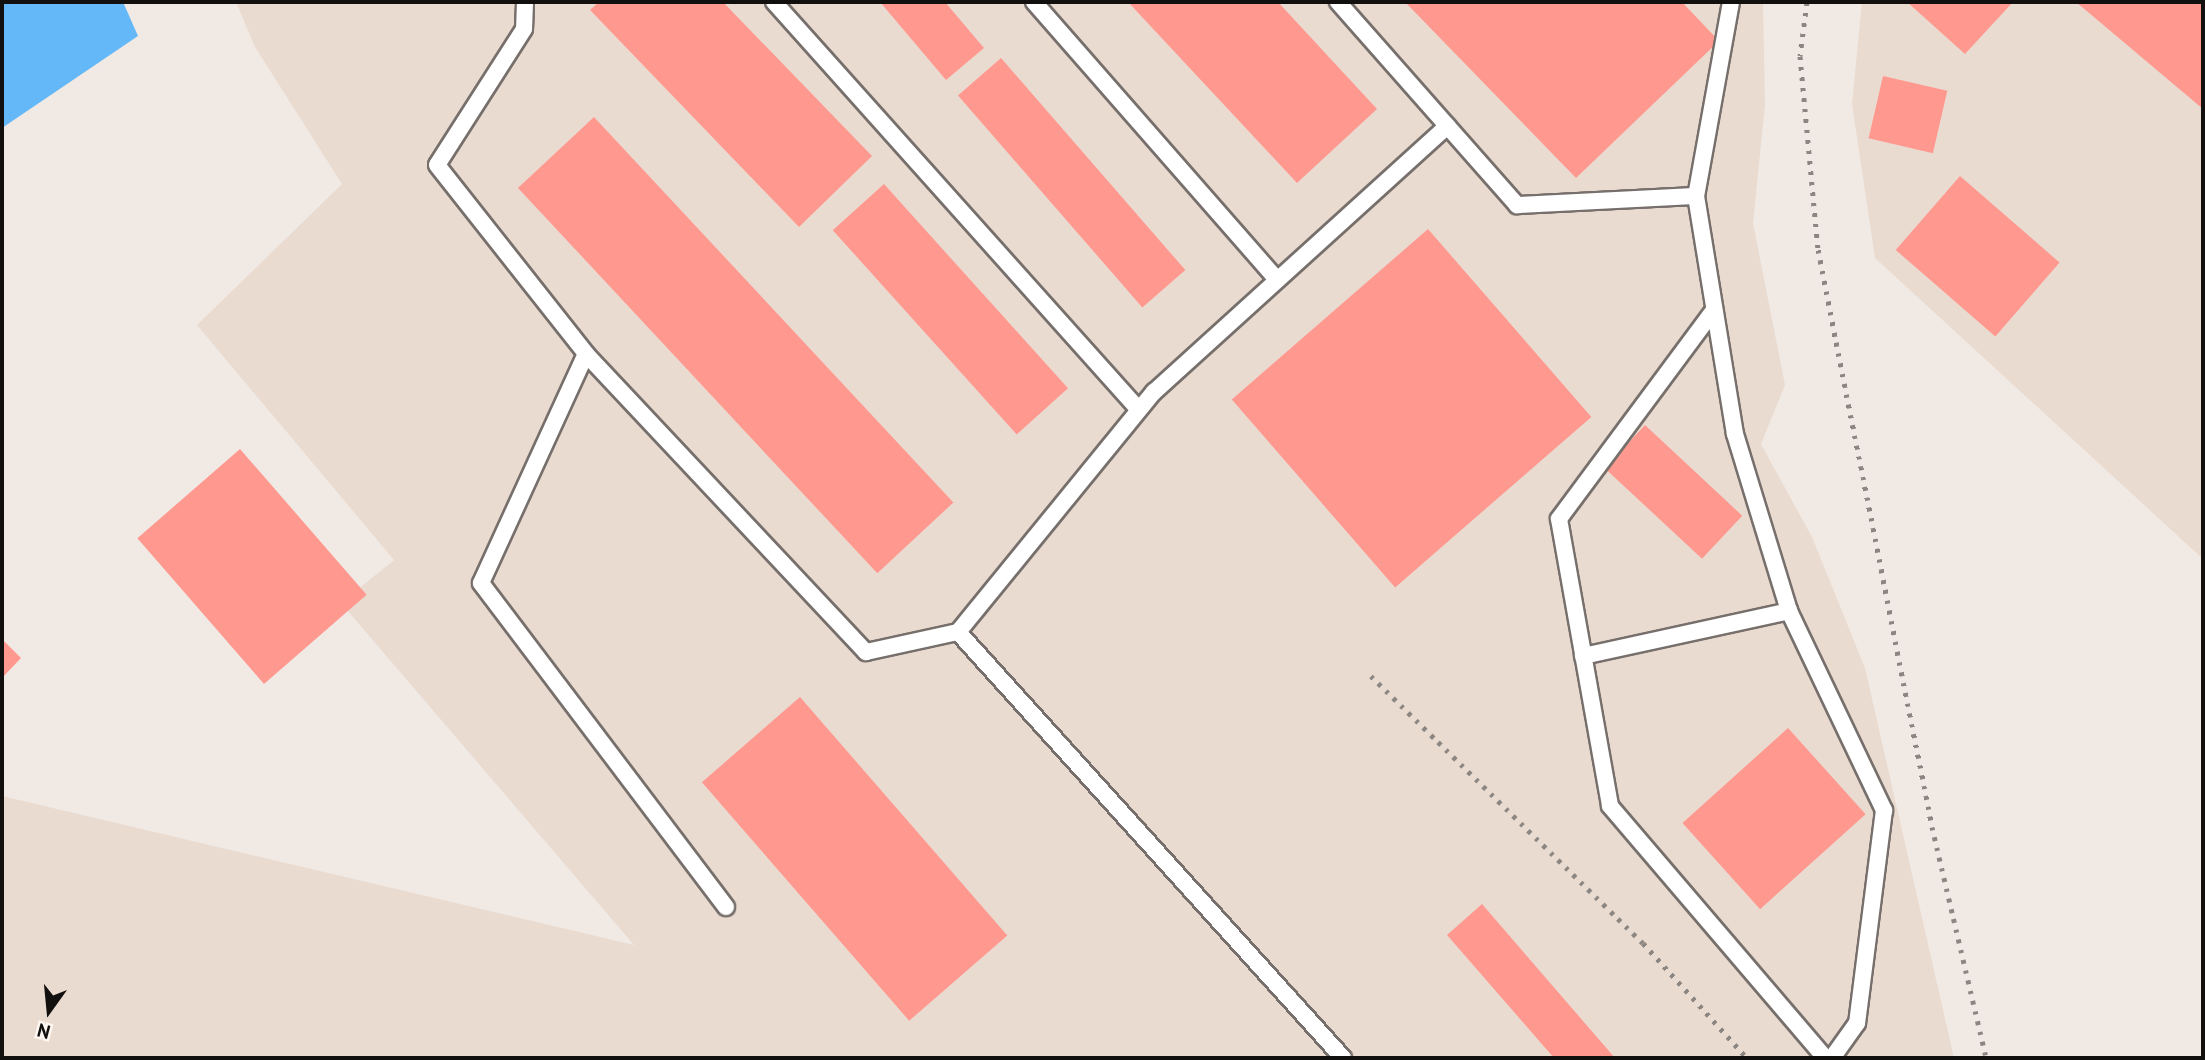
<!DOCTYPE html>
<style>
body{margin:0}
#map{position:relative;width:2205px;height:1060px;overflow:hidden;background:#f1eae4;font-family:"PT Sans",sans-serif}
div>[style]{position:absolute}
.built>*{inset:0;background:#eadbd1}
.water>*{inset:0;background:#65b8f8}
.building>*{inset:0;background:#ff9990;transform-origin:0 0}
.roads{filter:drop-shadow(2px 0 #766f6b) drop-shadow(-2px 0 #766f6b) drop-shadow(0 2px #766f6b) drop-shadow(0 -2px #766f6b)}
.lane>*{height:16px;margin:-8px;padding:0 8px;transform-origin:8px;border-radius:8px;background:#fff}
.rail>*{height:5px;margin-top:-2.5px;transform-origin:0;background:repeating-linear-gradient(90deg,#8b8682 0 3.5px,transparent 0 10.5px)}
span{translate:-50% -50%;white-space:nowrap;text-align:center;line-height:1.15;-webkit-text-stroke:5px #fff7f2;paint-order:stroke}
.frame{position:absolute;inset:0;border:4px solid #12100e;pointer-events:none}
.north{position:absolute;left:14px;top:976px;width:70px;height:70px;-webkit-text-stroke:5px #fff7f2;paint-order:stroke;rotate:195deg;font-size:19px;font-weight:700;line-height:28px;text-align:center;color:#12100e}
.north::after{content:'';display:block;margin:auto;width:24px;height:32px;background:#12100e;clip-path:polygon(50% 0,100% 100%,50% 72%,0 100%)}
</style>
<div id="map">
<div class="built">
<div style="clip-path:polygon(236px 2px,1763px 2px,1765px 105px,1753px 223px,1785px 385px,1761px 444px,1812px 537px,1865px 668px,1954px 1058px,2px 1058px,2px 796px,634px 945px,341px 603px,394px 560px,197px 325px,342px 184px,255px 47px)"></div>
<div style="clip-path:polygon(1862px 2px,2203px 2px,2203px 559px,1875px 258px,1852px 104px)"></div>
</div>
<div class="water">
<div style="clip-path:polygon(2px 2px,123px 2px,138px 36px,2px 128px)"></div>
</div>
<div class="building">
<div style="clip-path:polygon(599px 2px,723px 2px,872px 156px,799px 227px,590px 10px)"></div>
<div style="clip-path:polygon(880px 2px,945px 2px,984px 48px,946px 80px)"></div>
<div style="clip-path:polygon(1128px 2px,1278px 2px,1377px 109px,1297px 183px)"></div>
<div style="clip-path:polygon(1405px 2px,1682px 2px,1719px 41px,1576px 178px)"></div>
<div style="clip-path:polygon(1907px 2px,2013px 2px,1965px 54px)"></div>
<div style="clip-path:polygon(2076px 2px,2203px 2px,2203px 109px)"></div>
<div style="left:1001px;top:58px;width:281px;height:57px;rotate:49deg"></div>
<div style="left:1883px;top:76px;width:66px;height:64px;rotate:13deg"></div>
<div style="left:594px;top:117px;width:527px;height:104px;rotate:47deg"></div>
<div style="left:1960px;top:176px;width:132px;height:98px;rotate:41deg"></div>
<div style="left:884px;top:184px;width:275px;height:69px;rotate:48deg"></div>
<div style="left:1428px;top:229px;width:249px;height:260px;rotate:49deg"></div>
<div style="left:1645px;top:425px;width:133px;height:59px;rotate:43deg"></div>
<div style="left:240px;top:449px;width:193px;height:136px;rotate:49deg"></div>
<div style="clip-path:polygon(2px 639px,21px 658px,2px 678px)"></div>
<div style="left:800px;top:697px;width:316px;height:130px;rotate:49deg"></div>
<div style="left:1788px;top:728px;width:116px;height:142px;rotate:48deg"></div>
<div style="clip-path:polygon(1482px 904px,1615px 1058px,1554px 1058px,1447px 935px)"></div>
</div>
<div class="roads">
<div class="lane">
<div style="left:525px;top:2px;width:27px;rotate:92deg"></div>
<div style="left:524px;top:29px;width:161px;rotate:122.6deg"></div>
<div style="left:437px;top:165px;width:241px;rotate:51.7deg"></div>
<div style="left:774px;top:2px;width:547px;rotate:48.18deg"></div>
<div style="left:1034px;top:2px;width:369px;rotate:48.8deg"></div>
<div style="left:1338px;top:2px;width:271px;rotate:48.6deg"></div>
<div style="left:1517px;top:205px;width:179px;rotate:-2.9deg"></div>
<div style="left:1731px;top:2px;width:197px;rotate:100.2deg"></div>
<div style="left:1696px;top:196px;width:241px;rotate:80.7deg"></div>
<div style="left:1735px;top:434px;width:185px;rotate:73deg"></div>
<div style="left:1789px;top:611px;width:221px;rotate:64.5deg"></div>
<div style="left:1884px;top:810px;width:215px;rotate:97.2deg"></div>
<div style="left:1857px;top:1023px;width:43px;rotate:125.5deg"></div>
<div style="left:1714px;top:310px;width:260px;rotate:126.6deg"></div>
<div style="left:1559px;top:519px;width:291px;rotate:79.9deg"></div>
<div style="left:1610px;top:806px;width:331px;rotate:49.5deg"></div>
<div style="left:958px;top:632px;width:574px;rotate:47.89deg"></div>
<div style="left:1583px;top:656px;width:211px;rotate:-12.3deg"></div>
<div style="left:726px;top:907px;width:406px;rotate:-127.1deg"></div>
<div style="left:481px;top:583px;width:252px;rotate:-65.4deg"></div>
<div style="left:586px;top:354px;width:409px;rotate:46.8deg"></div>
<div style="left:866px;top:652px;width:94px;rotate:-12.3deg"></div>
<div style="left:958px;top:632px;width:310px;rotate:-50.8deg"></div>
<div style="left:1154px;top:392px;width:396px;rotate:-42.2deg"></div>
</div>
</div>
<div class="rail">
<div style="left:1807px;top:2px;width:54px;rotate:97.4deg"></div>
<div style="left:1800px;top:56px;width:195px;rotate:84.7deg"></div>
<div style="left:1818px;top:250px;width:588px;rotate:78.82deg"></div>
<div style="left:1932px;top:827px;width:237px;rotate:76.8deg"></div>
<div style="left:1371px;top:676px;width:381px;rotate:44.5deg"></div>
<div style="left:1643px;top:943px;width:155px;rotate:47.9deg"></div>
</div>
<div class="frame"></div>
<div class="north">N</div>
</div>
